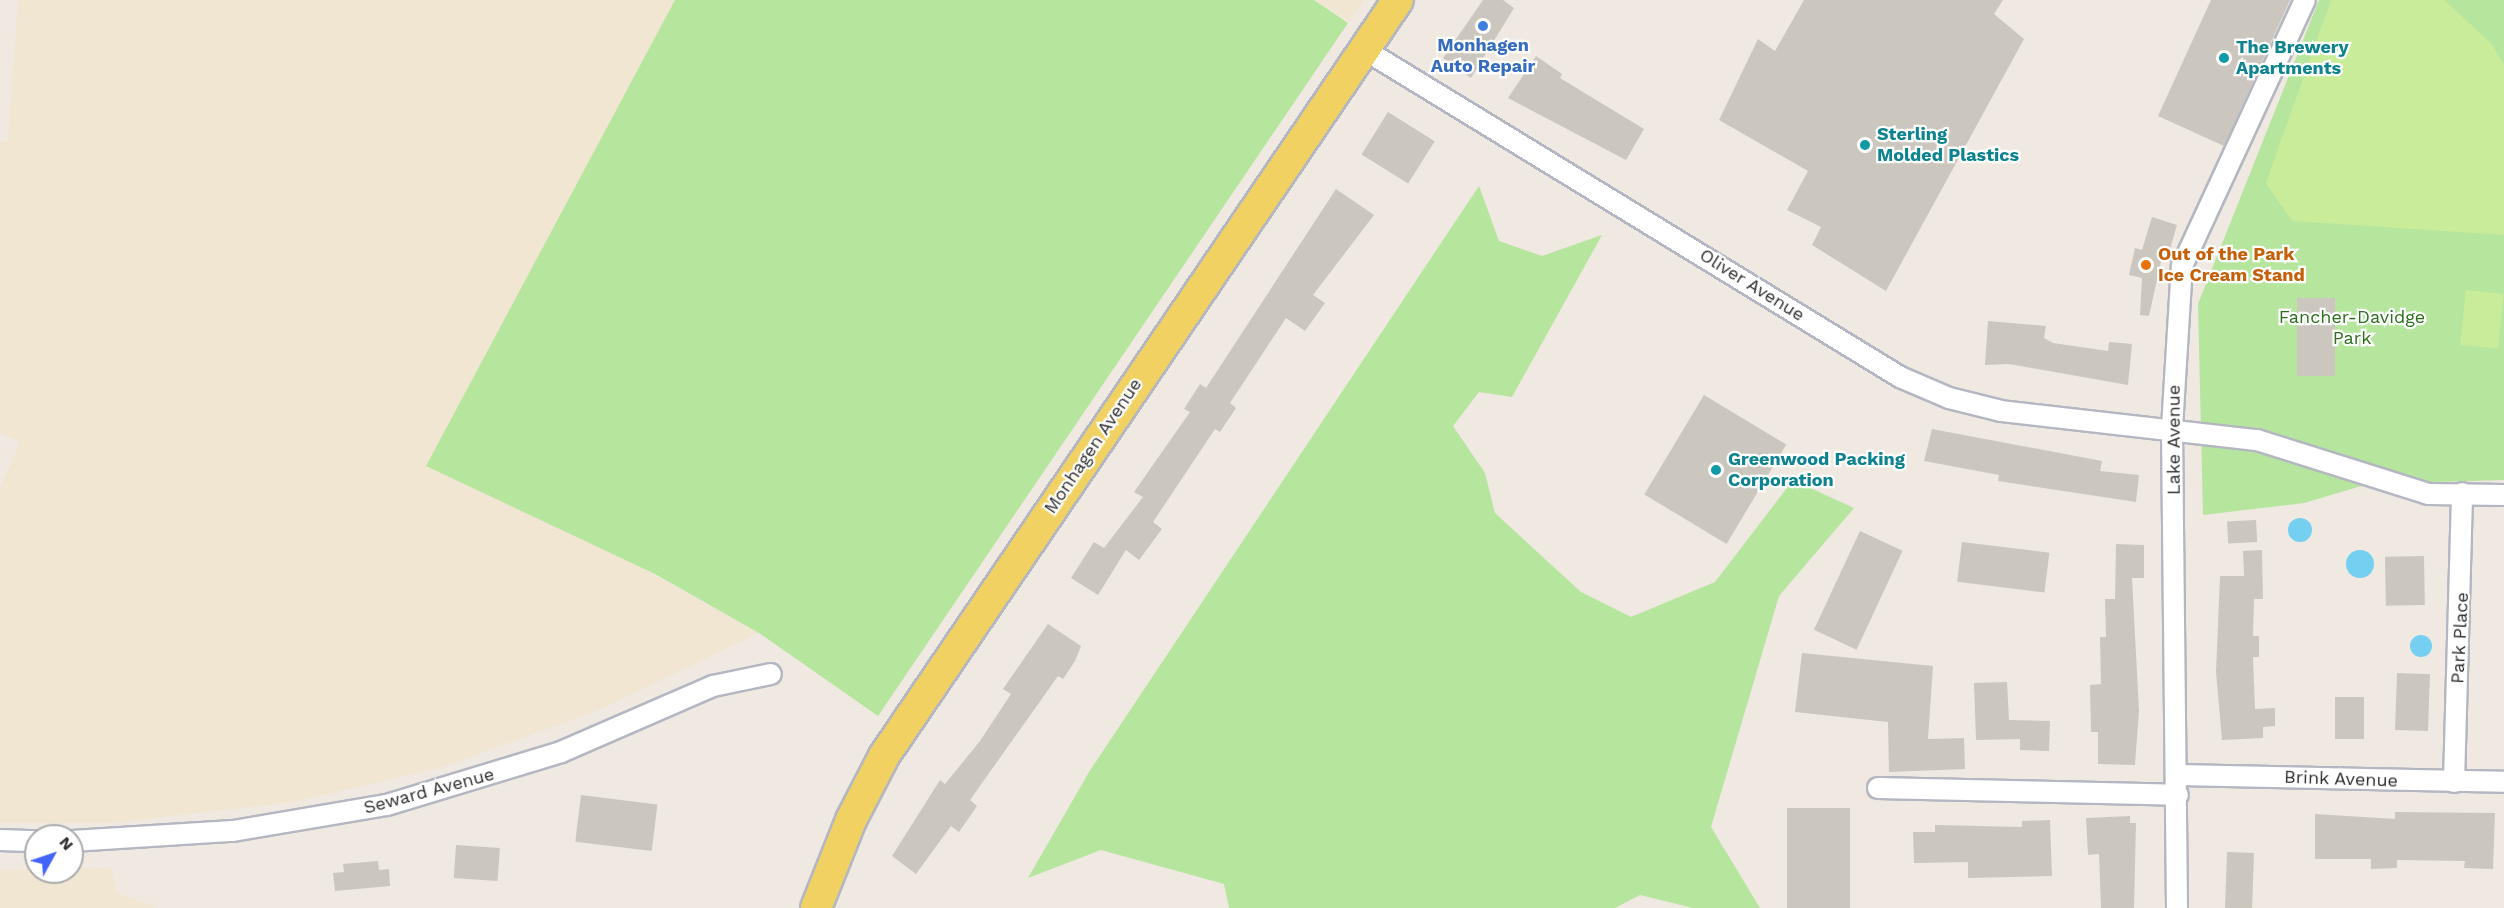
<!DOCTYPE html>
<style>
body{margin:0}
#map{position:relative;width:2504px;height:908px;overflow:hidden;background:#efe9e1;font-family:"Work Sans",sans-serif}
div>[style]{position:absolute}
.education>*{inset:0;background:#f0e6d1}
.green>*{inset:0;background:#b6e59e}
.pitch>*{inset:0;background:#c9ec9a;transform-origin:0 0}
.water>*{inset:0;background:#75cff0}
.round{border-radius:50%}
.building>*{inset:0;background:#cbc7bf;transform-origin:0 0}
.roads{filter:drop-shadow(2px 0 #b4b7c1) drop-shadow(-2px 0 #b4b7c1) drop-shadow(0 2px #b4b7c1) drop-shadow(0 -2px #b4b7c1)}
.street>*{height:20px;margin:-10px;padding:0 10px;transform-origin:10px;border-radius:10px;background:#fff}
.primary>*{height:30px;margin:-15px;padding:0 15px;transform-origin:15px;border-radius:15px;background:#f2d163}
.dots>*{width:16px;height:16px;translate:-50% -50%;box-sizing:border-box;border:3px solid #fff;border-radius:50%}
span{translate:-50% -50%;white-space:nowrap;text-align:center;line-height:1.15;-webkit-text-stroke:4.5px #fff;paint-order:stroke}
.shop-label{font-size:18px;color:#366cbe;font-weight:700}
.culture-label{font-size:18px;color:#0d838f;font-weight:700}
.left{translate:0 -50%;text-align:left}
.food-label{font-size:18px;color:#c56008;font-weight:700}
.street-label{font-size:18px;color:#2e2e2e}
.park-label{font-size:18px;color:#2c6e1b}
.north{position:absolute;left:24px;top:824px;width:60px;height:60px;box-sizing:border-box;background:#fff;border:2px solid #ababab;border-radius:50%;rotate:50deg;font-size:16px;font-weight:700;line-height:24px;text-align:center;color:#2e2e2e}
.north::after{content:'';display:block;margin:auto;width:21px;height:27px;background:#4264fb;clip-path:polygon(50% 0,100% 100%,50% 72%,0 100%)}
</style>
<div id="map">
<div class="education">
<div style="clip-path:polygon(18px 0,675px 0,426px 466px,602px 546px,759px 633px,601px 709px,443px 767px,292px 802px,111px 823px,0 823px,0 488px,20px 442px,0 433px,0 141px,8px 141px)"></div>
<div style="clip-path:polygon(1315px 0,1364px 0,1350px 22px)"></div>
<div style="clip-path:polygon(111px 868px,117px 893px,158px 908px,0 908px,0 870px)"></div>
</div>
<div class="green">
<div style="clip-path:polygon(675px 0,1314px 0,1348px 23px,878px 716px,759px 633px,655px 574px,426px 466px)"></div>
<div style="clip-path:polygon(2319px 0,2504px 0,2504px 480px,2368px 484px,2304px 503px,2203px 515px,2198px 304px)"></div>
<div style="clip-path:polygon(1479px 186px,1499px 241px,1542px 256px,1602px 235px,1512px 397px,1479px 392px,1453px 426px,1485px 473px,1495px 513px,1581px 592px,1631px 617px,1715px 582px,1793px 480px,1854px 508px,1779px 596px,1711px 827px,1760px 908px,1693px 908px,1640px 895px,1615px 908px,1229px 908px,1224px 884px,1101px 850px,1028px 878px,1089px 772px)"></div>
</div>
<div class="pitch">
<div style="clip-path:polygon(2331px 0,2444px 0,2491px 43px,2504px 65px,2504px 235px,2292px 221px,2266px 183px)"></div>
<div style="left:2466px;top:290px;width:38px;height:55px;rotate:6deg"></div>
</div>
<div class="water">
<div class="round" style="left:2288px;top:518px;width:24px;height:24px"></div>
<div class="round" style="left:2346px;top:550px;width:28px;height:28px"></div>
<div class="round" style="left:2410px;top:635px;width:22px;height:22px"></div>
</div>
<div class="building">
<div style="clip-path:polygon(1483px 0,1503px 0,1514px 8px,1471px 78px,1443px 58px)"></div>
<div style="clip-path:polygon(1804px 0,2003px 0,1994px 14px,2024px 39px,1886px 291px,1812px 245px,1821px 227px,1787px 210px,1808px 171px,1719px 120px,1758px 39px,1775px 51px)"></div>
<div style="clip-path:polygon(2211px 0,2290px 0,2224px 146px,2158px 116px)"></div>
<div style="clip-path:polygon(1536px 56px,1562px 74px,1560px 78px,1644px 129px,1626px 160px,1508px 98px)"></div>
<div style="left:1388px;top:112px;width:55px;height:50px;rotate:32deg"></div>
<div style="clip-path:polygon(1336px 189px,1374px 215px,1313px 295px,1325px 303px,1305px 331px,1286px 318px,1230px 403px,1236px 408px,1220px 432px,1215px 429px,1153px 522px,1162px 529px,1139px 560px,1126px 550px,1098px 595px,1071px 578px,1094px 542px,1104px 548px,1143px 497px,1134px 492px,1190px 412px,1184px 409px,1200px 384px,1206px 388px)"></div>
<div style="clip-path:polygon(2152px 217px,2177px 225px,2170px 249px,2164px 248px,2149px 316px,2140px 315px,2142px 278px,2129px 275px,2135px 248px,2142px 250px)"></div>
<div style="left:2297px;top:298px;width:38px;height:78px"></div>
<div style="clip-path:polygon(1988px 321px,2046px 326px,2044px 338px,2053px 343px,2108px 351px,2109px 342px,2132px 344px,2128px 385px,2009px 364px,1985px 365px)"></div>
<div style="left:1704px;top:395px;width:96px;height:116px;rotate:31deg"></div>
<div style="clip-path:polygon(1932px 429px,2102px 461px,2100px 471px,2139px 475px,2136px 502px,1998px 481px,1999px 475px,1924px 461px)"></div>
<div style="left:2256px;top:520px;width:22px;height:29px;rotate:87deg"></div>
<div style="left:1860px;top:531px;width:47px;height:109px;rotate:25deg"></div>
<div style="left:1962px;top:542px;width:88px;height:40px;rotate:7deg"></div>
<div style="clip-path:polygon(2116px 544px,2144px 545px,2144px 578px,2132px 578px,2139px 711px,2135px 765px,2098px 764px,2098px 732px,2091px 732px,2090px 685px,2101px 684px,2100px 637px,2106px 637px,2105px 599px,2115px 599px)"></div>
<div style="clip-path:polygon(2262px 550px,2263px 599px,2254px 599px,2253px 636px,2259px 636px,2259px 657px,2253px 657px,2255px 709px,2275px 708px,2275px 726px,2263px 727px,2263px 738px,2222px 740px,2216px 672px,2220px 576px,2244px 576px,2243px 551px)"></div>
<div style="left:2424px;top:556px;width:49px;height:39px;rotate:89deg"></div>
<div style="clip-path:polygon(1048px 624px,1081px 646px,1075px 661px,1063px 679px,1058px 676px,970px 800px,977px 806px,959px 832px,951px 826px,916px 874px,892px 856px,940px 780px,945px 784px,980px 741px,1011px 694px,1003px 689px)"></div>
<div style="clip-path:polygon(1802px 653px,1933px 666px,1928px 739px,1964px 738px,1965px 769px,1889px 772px,1888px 722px,1795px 712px)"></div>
<div style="left:2397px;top:673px;width:33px;height:57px;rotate:2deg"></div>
<div style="clip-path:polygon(2007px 682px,2009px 720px,2050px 721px,2049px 751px,2020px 750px,2020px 739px,1976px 740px,1974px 683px)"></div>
<div style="left:2335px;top:697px;width:29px;height:42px"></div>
<div style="left:581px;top:795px;width:77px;height:47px;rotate:7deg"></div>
<div style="left:1787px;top:808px;width:63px;height:100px"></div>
<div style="clip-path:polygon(2395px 812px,2495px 813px,2493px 869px,2464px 868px,2465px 861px,2397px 860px,2397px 868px,2371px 869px,2371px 859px,2315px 859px,2315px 814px,2395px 819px)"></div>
<div style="clip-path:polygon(2130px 816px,2130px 823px,2136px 823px,2134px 908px,2101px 908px,2099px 854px,2088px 855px,2086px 818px)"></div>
<div style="clip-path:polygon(2050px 820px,2052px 876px,1968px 878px,1968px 862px,1914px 863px,1913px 832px,1935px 832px,1935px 825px,2022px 827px,2022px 821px)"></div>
<div style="left:456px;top:845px;width:44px;height:33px;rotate:4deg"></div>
<div style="left:2227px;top:852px;width:27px;height:56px;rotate:2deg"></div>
<div style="clip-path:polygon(378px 861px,379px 870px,389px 869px,390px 886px,335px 891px,333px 873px,344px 872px,343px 864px)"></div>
</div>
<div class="roads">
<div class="street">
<div style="left:1365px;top:50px;width:627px;rotate:31.43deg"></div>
<div style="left:1900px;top:377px;width:53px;rotate:23.2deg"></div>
<div style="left:1949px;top:398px;width:54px;rotate:14deg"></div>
<div style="left:2001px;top:411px;width:258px;rotate:6.5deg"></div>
<div style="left:2257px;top:440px;width:179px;rotate:17.5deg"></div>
<div style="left:2428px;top:494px;width:76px;rotate:0.8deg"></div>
<div style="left:2178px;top:775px;width:326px;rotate:1.2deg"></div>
<div style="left:2454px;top:782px;width:289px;rotate:-88.4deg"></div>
<div style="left:1878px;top:788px;width:300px;rotate:1.3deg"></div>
<div style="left:0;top:840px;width:36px;rotate:2deg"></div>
<div style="left:72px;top:841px;width:161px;rotate:-3.6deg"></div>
<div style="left:233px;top:831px;width:156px;rotate:-9.6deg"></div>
<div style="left:387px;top:805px;width:182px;rotate:-16.9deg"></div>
<div style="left:561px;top:752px;width:166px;rotate:-23.5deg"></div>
<div style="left:713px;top:686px;width:59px;rotate:-11.7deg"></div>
<div style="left:2177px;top:908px;width:480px;rotate:-90.6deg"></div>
<div style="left:2172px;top:428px;width:162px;rotate:-86.5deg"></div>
<div style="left:2182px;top:266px;width:293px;rotate:-65.2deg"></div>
</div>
<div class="primary">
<div style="left:816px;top:908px;width:95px;rotate:-68.3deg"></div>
<div style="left:851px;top:820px;width:72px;rotate:-62.7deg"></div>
<div style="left:884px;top:756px;width:914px;rotate:-55.79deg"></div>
</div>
</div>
<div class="dots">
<div style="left:1483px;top:26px;background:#3f7fe0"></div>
<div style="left:2224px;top:58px;background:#0f9aa8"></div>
<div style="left:1865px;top:145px;background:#0f9aa8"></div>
<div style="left:2146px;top:265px;background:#e8710a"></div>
<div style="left:1716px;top:470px;background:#0f9aa8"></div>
</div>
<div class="shop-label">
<span style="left:1483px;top:56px">Monhagen<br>Auto Repair</span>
</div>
<div class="culture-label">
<span class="left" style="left:2236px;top:58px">The Brewery<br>Apartments</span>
<span class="left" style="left:1877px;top:145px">Sterling<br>Molded Plastics</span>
<span class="left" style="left:1728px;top:470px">Greenwood Packing<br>Corporation</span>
</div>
<div class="food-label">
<span class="left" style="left:2158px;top:265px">Out of the Park<br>Ice Cream Stand</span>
</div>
<div class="street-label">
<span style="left:1752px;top:285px;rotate:32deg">Oliver Avenue</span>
<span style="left:2174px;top:440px;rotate:-90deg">Lake Avenue</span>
<span style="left:1093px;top:446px;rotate:-56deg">Monhagen Avenue</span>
<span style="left:2460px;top:638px;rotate:-87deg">Park Place</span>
<span style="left:2341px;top:779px;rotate:2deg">Brink Avenue</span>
<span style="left:429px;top:791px;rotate:-15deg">Seward Avenue</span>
</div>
<div class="park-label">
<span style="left:2352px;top:328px">Fancher-Davidge<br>Park</span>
</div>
<div class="north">N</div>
</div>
